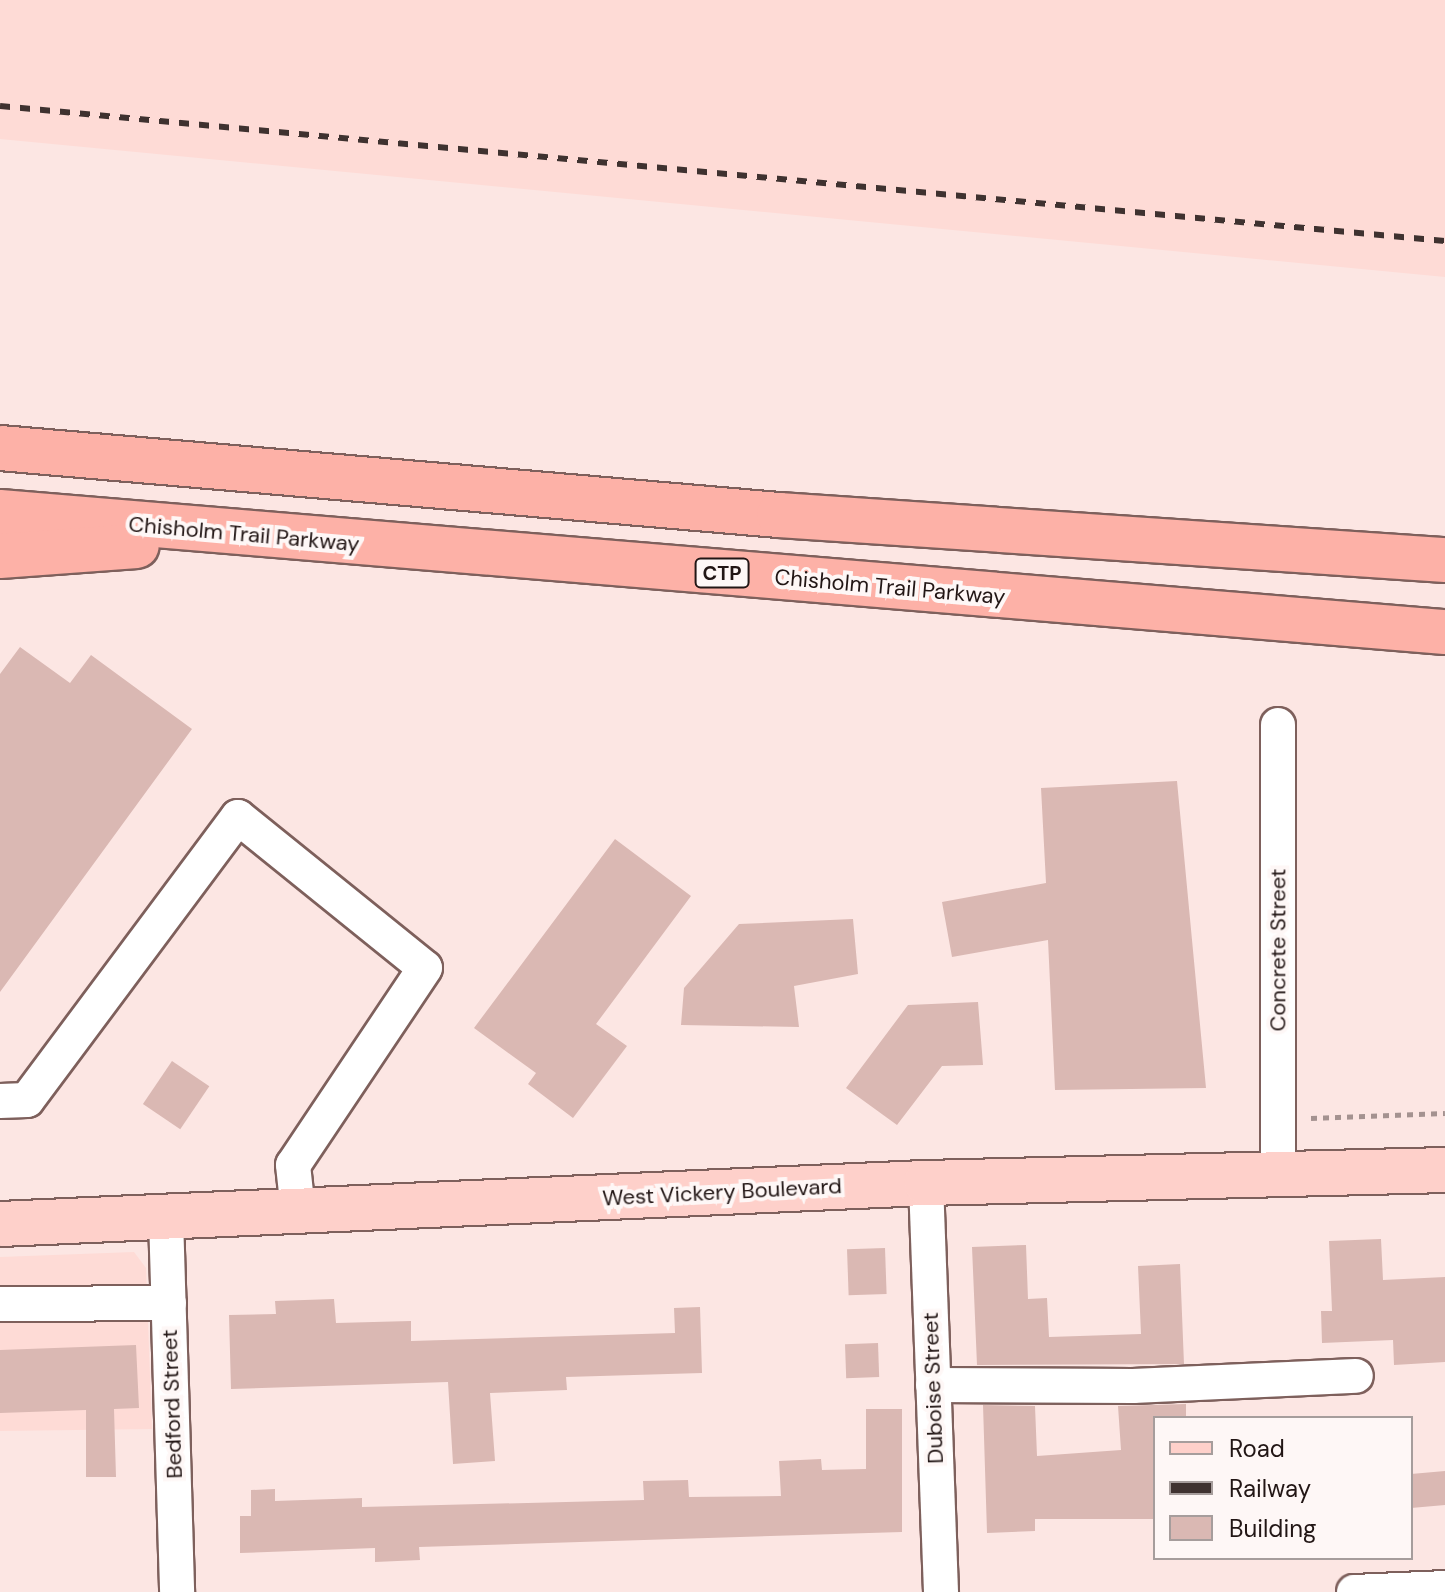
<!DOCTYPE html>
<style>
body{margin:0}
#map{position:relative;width:1445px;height:1592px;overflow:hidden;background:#fce6e3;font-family:"DM Sans",sans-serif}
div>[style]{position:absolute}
.built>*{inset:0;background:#fedbd6}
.building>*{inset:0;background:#dab8b3;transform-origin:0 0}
.path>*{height:5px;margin-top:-2.5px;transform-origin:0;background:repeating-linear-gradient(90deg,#a49290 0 6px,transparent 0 12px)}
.roads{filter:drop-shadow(2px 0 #7e605c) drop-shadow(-2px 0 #7e605c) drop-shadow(0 2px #7e605c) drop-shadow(0 -2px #7e605c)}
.minor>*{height:34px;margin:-17px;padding:0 17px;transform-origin:17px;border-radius:17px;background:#fff}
.major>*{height:44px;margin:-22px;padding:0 22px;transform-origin:22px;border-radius:22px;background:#fed0ca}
.highway>*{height:44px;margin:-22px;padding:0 22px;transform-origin:22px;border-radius:22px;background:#fdb1a7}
.rail>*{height:6px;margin-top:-3px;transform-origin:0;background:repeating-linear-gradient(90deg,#3f3230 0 10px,transparent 0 20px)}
span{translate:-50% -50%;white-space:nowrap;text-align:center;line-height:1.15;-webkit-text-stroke:8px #fef7f6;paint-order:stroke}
.shield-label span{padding:2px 6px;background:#fef7f6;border:2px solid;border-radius:6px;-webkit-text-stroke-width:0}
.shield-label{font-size:20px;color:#221615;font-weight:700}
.street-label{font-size:22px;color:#221615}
.legend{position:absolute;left:1153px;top:1416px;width:260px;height:144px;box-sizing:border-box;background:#fef7f6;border:2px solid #a69d9c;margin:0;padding:10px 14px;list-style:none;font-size:24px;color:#221615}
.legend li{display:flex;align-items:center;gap:16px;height:40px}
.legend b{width:40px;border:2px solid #a69d9c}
</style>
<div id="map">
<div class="built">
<div style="clip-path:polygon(0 0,1445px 0,1445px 277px,0 139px)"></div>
<div style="clip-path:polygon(134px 1252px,146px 1268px,152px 1429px,0 1431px,0 1257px)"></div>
</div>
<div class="building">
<div style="clip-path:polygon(20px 647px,70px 683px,91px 655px,192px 729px,0 992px,0 674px)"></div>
<div style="clip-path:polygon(1177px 781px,1206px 1088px,1055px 1090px,1048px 940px,952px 957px,942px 902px,1046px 883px,1041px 788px)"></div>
<div style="clip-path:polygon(615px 839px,691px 896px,596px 1024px,627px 1046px,573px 1118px,528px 1084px,536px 1073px,474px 1028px)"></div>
<div style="clip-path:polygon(853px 919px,858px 974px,794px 986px,799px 1027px,681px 1025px,684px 988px,739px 924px)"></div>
<div style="clip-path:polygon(978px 1002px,983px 1065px,942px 1066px,897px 1125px,846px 1088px,908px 1005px)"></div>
<div style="left:172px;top:1061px;width:45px;height:52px;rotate:34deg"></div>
<div style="clip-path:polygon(1381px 1239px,1383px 1280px,1445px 1277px,1445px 1362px,1394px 1365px,1393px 1340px,1322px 1343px,1321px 1311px,1332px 1311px,1329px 1241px)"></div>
<div style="clip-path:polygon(1026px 1245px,1028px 1299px,1047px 1298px,1049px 1337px,1141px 1334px,1138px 1266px,1180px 1264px,1184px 1364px,977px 1365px,972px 1247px)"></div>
<div style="left:885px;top:1248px;width:46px;height:38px;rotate:88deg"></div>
<div style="clip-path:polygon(334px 1299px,336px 1323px,411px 1321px,411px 1341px,675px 1333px,674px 1308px,700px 1307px,702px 1373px,566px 1377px,567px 1390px,490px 1393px,495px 1461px,453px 1464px,448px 1382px,231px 1389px,229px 1315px,276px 1314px,275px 1301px)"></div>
<div style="left:878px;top:1343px;width:34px;height:33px;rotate:88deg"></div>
<div style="clip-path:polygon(136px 1345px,139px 1408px,114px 1409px,116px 1477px,86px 1477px,86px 1410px,0 1413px,0 1350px)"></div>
<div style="clip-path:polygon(1186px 1404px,1186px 1418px,1155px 1418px,1155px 1519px,1035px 1519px,1035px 1531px,987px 1533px,983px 1405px,1035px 1406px,1037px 1456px,1121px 1450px,1118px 1406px)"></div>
<div style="clip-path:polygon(866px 1409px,902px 1409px,902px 1532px,419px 1547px,420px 1560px,375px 1562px,375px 1548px,240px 1553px,240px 1516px,251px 1516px,251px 1490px,275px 1489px,275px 1501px,362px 1498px,362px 1507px,644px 1500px,643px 1481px,688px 1480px,689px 1497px,781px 1496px,779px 1461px,821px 1459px,822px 1470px,866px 1469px)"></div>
<div style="clip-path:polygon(1445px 1471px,1445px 1505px,1411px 1508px,1411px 1474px)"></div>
</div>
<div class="path">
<div style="left:1311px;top:1118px;width:134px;rotate:-2.1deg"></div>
</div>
<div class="roads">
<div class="minor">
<div style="left:0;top:1101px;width:27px;rotate:-2deg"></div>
<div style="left:27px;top:1100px;width:353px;rotate:-53.3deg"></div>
<div style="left:238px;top:817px;width:240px;rotate:38.9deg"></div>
<div style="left:425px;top:968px;width:237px;rotate:123.8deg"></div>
<div style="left:293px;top:1165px;width:46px;rotate:83.8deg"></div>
<div style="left:1278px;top:1174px;width:449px;rotate:-90deg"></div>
<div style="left:926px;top:1183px;width:409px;rotate:87.9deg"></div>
<div style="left:166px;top:1217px;width:375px;rotate:88.3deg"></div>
<div style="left:0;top:1304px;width:169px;rotate:-0.3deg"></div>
<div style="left:933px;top:1385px;width:200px;rotate:0.3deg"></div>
<div style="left:1133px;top:1386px;width:223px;rotate:-2.6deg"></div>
<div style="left:1354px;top:1592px;width:91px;rotate:-2.5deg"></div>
</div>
<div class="major">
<div style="left:0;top:1224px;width:927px;rotate:-2.54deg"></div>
<div style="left:926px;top:1183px;width:519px;rotate:-1.43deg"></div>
</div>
<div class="highway">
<div style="left:0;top:448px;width:782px;rotate:4.92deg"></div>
<div style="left:779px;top:515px;width:668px;rotate:3.87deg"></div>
<div style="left:0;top:512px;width:1450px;rotate:4.75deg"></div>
<div style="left:0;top:556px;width:137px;rotate:-4.2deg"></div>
</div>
</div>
<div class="rail">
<div style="left:0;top:106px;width:1451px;rotate:5.34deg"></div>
</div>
<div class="shield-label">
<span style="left:722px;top:573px">CTP</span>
</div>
<div class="street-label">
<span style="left:244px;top:534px;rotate:5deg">Chisholm Trail Parkway</span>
<span style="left:890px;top:587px;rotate:5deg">Chisholm Trail Parkway</span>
<span style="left:1278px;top:950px;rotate:-90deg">Concrete Street</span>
<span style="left:722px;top:1192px;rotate:-3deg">West Vickery Boulevard</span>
<span style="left:933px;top:1388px;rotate:-92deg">Duboise Street</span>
<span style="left:172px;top:1404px;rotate:-92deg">Bedford Street</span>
</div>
<ul class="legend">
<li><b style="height:10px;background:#fed0ca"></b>Road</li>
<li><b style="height:10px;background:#3f3230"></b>Railway</li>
<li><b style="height:22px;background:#dab8b3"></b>Building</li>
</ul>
</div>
